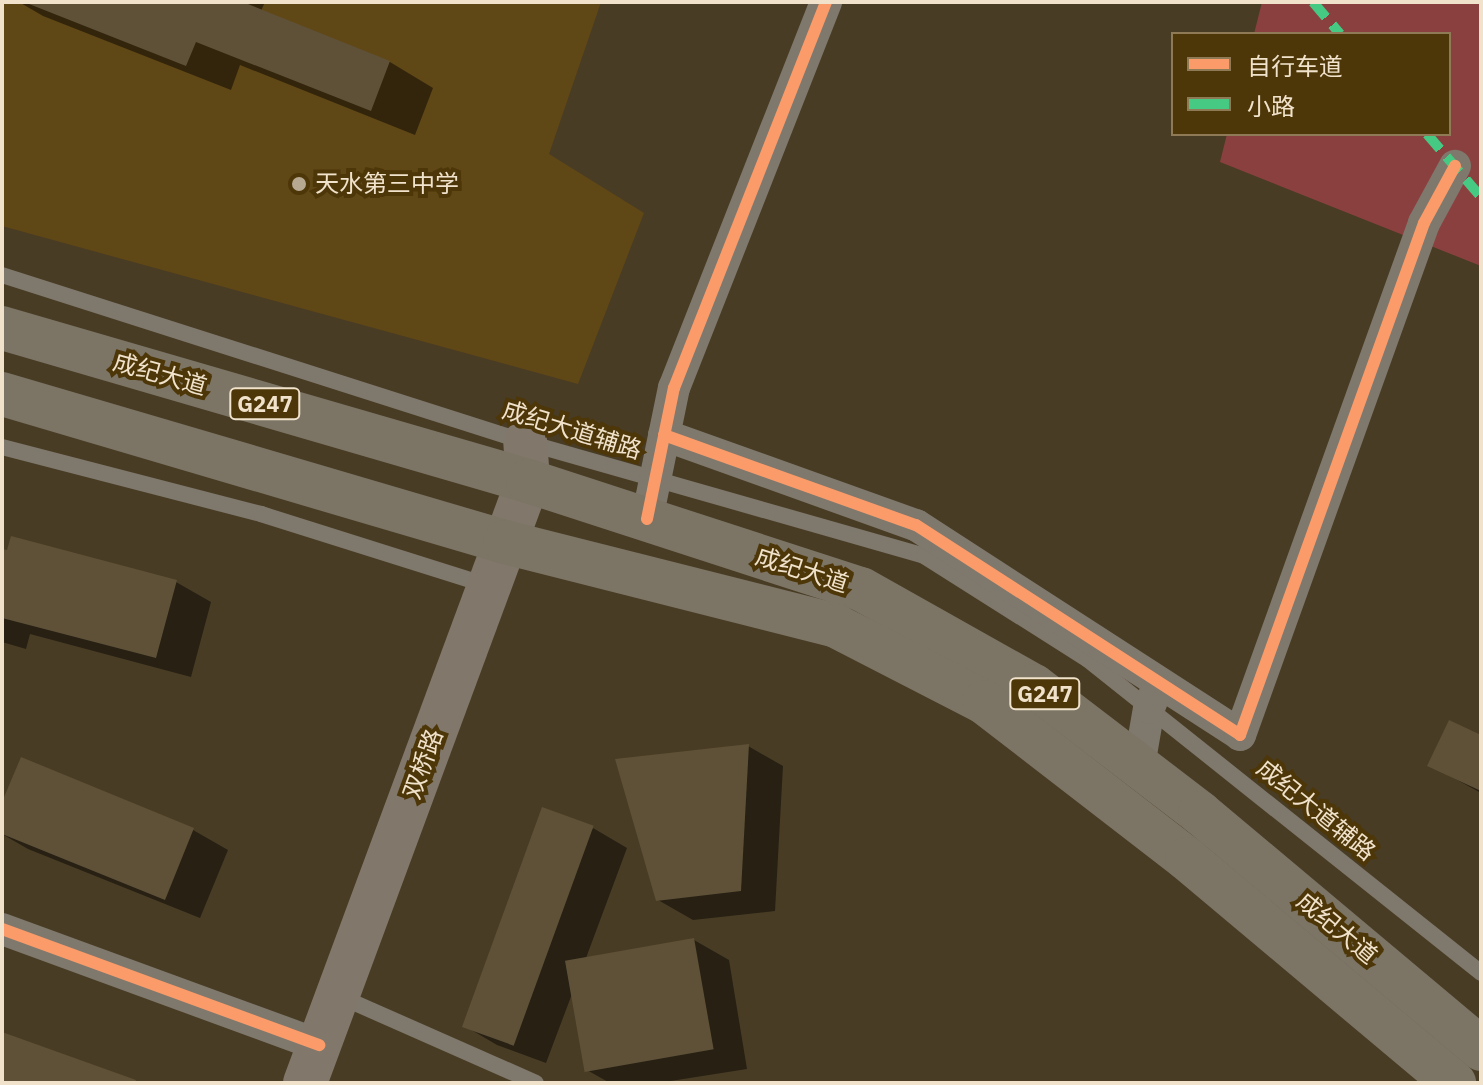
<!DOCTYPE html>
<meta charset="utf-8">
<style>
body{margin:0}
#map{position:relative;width:1483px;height:1085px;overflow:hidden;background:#493c24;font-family:"IBM Plex Sans","Noto Sans SC",sans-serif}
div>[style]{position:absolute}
.built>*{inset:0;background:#604716}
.green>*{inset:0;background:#8b4040}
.shadow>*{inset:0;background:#0007}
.building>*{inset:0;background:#5e5138;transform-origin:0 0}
.lane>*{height:16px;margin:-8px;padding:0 8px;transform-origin:8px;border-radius:8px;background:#7f786c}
.street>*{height:32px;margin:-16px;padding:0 16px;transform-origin:16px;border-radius:16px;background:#7f786c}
.secondary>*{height:44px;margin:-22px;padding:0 22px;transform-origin:22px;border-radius:22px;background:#81786b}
.highway>*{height:44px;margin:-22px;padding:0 22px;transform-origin:22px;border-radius:22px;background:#7c7465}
.quiet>*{height:10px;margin-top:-5px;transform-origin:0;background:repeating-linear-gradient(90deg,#46c982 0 20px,transparent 0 30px)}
.cycleway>*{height:12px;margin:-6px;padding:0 6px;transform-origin:6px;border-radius:6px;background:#fa9b69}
.dots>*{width:22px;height:22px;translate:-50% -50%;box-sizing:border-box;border:4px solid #4d3608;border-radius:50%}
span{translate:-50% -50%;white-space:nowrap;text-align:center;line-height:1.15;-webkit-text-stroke:8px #4d3608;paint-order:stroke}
.shield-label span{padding:2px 6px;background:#4d3608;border:2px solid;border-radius:6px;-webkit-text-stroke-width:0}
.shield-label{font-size:22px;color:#f0e2cb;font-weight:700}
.poi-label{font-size:24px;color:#f0e2cb}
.left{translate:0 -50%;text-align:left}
.street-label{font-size:24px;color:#f0e2cb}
.frame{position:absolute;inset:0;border:4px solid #f0e2cb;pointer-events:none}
.legend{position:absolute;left:1171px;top:32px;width:280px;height:104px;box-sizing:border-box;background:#4d3608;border:2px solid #8e7b56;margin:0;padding:10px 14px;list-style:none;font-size:24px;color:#f0e2cb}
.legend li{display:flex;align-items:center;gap:16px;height:40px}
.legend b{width:40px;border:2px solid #8e7b56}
</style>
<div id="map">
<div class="built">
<div style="clip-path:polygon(2px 2px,601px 2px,549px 154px,644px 213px,578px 384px,2px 226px)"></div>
</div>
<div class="green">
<div style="clip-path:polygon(1262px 2px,1481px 2px,1481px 266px,1220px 162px,1227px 134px,1449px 134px,1449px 34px,1254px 34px)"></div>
</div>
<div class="shadow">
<div style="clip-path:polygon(19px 2px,265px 2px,261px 11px,390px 62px,433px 88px,415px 135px,240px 65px,231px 90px,43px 16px)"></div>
<div style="clip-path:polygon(2px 551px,176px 582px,211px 602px,191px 677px,30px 634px,26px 649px,2px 642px)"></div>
<div style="clip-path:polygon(1481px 737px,1481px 793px,1430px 765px)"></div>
<div style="clip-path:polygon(748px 746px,783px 766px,775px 911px,693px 920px,658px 900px)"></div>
<div style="clip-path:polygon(2px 808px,193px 830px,228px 850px,200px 918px,28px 849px,2px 834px)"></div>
<div style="clip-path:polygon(593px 828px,627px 848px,586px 958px,694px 940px,729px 960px,747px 1069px,658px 1083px,610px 1083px,585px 1069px,572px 994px,546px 1063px,497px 1045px,463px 1025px)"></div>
</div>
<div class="building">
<div style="clip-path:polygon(24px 2px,243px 2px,390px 61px,371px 111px,196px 42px,186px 66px)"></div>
<div style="clip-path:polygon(11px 536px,177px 580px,156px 658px,2px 618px,2px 549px,7px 550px)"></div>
<div style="clip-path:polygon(1449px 720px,1481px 735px,1481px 791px,1427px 766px)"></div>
<div style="clip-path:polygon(749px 744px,741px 891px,656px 901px,615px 759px)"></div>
<div style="clip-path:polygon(21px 757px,194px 828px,165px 900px,2px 834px,2px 802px)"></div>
<div style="left:542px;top:807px;width:55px;height:234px;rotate:20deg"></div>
<div style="left:694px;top:938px;width:113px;height:131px;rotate:80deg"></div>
<div style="clip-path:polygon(2px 1032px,136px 1080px,135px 1083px,2px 1083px)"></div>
</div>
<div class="lane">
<div style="left:2px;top:275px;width:549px;rotate:17.71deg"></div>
<div style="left:525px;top:442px;width:415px;rotate:15.9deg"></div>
<div style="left:924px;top:556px;width:193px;rotate:32.3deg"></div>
<div style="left:1087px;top:659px;width:504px;rotate:38.55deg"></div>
<div style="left:2px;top:447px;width:268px;rotate:14.5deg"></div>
<div style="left:261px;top:514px;width:239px;rotate:17.5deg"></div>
<div style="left:339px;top:996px;width:215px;rotate:23.8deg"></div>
</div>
<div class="street">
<div style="left:664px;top:435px;width:268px;rotate:19.7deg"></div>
<div style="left:916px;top:525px;width:386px;rotate:32.9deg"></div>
<div style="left:1240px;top:735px;width:544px;rotate:-70.23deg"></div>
<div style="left:1424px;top:223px;width:65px;rotate:-61.5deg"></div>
<div style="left:647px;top:519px;width:134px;rotate:-78.4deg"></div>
<div style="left:674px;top:388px;width:415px;rotate:-68.5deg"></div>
<div style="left:1139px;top:766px;width:59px;rotate:-80.2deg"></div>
<div style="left:1149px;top:708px;width:27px;rotate:-68deg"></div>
<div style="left:2px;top:929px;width:338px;rotate:20.1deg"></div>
</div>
<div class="secondary">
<div style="left:305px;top:1083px;width:642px;rotate:-69.67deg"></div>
<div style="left:528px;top:481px;width:39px;rotate:-94deg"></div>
</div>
<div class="highway">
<div style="left:2px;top:328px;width:548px;rotate:16.22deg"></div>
<div style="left:528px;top:481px;width:350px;rotate:18deg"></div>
<div style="left:861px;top:589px;width:198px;rotate:29.3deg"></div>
<div style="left:1034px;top:686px;width:209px;rotate:37.4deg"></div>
<div style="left:1200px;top:813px;width:367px;rotate:40deg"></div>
<div style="left:2px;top:394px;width:524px;rotate:16.4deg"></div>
<div style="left:505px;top:542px;width:341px;rotate:14.2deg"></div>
<div style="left:836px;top:626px;width:166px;rotate:27.2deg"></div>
<div style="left:984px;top:702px;width:257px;rotate:37.7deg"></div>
<div style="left:1187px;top:859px;width:349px;rotate:40deg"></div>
</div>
<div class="quiet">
<div style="left:1313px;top:2px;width:42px;rotate:49.8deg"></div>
<div style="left:1427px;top:134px;width:83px;rotate:49.4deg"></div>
</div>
<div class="cycleway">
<div style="left:664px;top:435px;width:268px;rotate:19.7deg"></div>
<div style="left:916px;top:525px;width:386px;rotate:32.9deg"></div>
<div style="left:1240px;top:735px;width:544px;rotate:-70.23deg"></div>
<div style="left:1424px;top:223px;width:65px;rotate:-61.5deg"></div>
<div style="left:647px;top:519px;width:134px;rotate:-78.4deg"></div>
<div style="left:674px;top:388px;width:415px;rotate:-68.5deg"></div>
<div style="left:2px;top:929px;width:338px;rotate:20.1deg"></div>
</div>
<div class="dots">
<div style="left:299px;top:184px;background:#b6a891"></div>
</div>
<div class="shield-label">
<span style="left:265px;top:404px">G247</span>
<span style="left:1045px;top:694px">G247</span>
</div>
<div class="poi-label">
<span class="left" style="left:315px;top:184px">天水第三中学</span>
</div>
<div class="street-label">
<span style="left:160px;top:374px;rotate:16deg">成纪大道</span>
<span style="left:572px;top:430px;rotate:17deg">成纪大道辅路</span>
<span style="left:802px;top:570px;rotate:18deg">成纪大道</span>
<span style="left:423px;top:764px;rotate:-70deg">双桥路</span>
<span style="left:1316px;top:810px;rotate:39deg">成纪大道辅路</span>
<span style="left:1337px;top:928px;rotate:40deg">成纪大道</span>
</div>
<div class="frame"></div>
<ul class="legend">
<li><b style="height:10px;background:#fa9b69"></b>自行车道</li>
<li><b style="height:10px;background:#46c982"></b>小路</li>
</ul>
</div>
